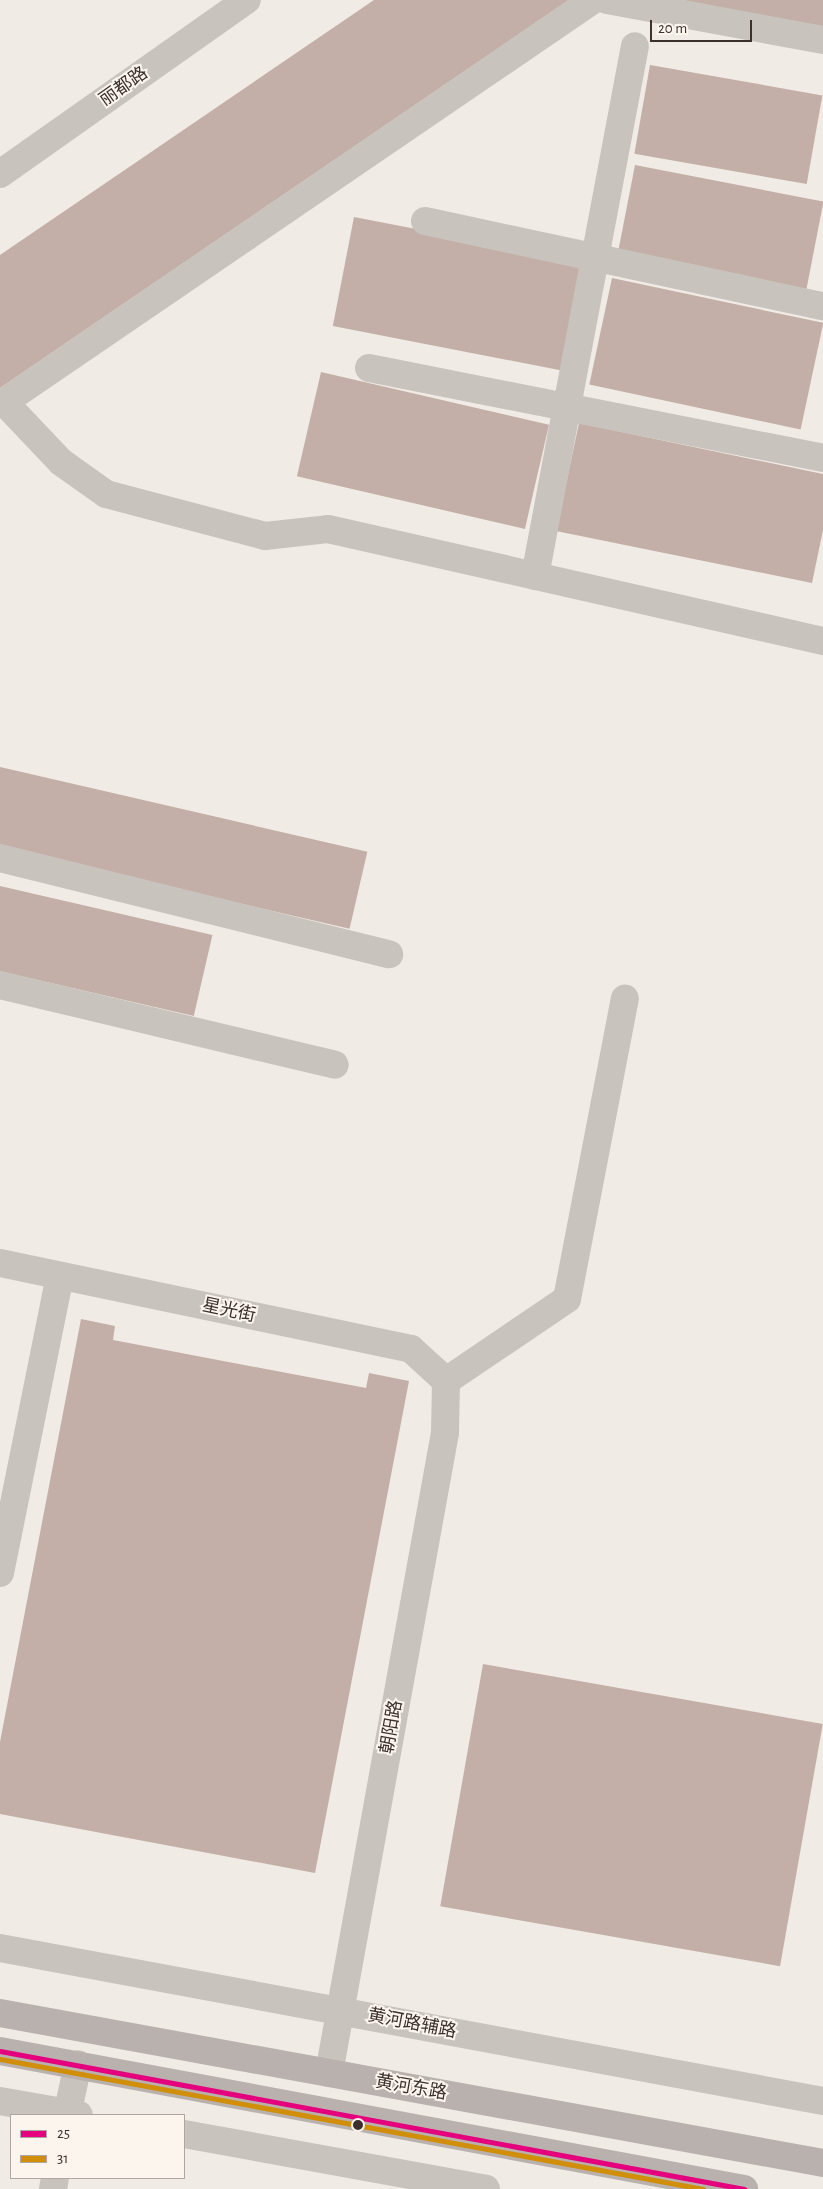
<!DOCTYPE html>
<meta charset="utf-8">
<style>
body{margin:0}
#map{position:relative;width:823px;height:2189px;overflow:hidden;background:#f0ebe5;font-family:"Alegreya Sans","Noto Sans SC",sans-serif}
div>[style]{position:absolute}
.building>*{inset:0;background:#c3afa7;transform-origin:0 0}
.minor>*{height:28px;margin:-14px;padding:0 14px;transform-origin:14px;border-radius:14px;background:#c9c3be}
.major>*{height:28px;margin:-14px;padding:0 14px;transform-origin:14px;border-radius:14px;background:#b8b1ad}
.bus-1>*{height:5px;margin:-2.5px;padding:0 2.5px;transform-origin:2.5px;border-radius:2.5px;background:#e5007d}
.bus-2>*{height:5px;margin:-2.5px;padding:0 2.5px;transform-origin:2.5px;border-radius:2.5px;background:#d18e09}
.dots>*{width:14px;height:14px;translate:-50% -50%;box-sizing:border-box;border:2px solid #fbf5ee;border-radius:50%}
span{translate:-50% -50%;white-space:nowrap;text-align:center;line-height:1.15;-webkit-text-stroke:4px #fbf5ee;paint-order:stroke}
.street-label{font-size:18px;color:#3b302b}
.legend{position:absolute;left:10px;top:2114px;width:175px;height:65px;box-sizing:border-box;background:#fbf5ee;border:1px solid #aea6a0;margin:0;padding:6px 9px;list-style:none;font-size:15px;color:#3b302b}
.legend li{display:flex;align-items:center;gap:10px;height:25px}
.legend b{width:25px;border:1px solid #aea6a0}
.scale{position:absolute;left:650px;top:20px;width:102px;height:22px;box-sizing:border-box;border:2px solid #3b302b;border-top:0;padding-left:6px;font-size:15px;line-height:18px;white-space:nowrap;color:#3b302b;-webkit-text-stroke:4px #fbf5ee;paint-order:stroke}
</style>
<div id="map">
<div class="building">
<div style="clip-path:polygon(374px 0,569px 0,0 388px,0 255px)"></div>
<div style="clip-path:polygon(682px 0,823px 0,823px 27px)"></div>
<div style="left:650px;top:65px;width:175px;height:90px;rotate:10deg"></div>
<div style="left:635px;top:165px;width:192px;height:92px;rotate:11deg"></div>
<div style="left:354px;top:217px;width:232px;height:111px;rotate:11deg"></div>
<div style="left:612px;top:278px;width:216px;height:109px;rotate:12deg"></div>
<div style="left:321px;top:372px;width:234px;height:107px;rotate:13deg"></div>
<div style="clip-path:polygon(579px 423px,823px 474px,823px 530px,812px 583px,556px 531px)"></div>
<div style="left:0;top:767px;width:377px;height:79px;rotate:13deg"></div>
<div style="left:0;top:886px;width:218px;height:83px;rotate:13deg"></div>
<div style="clip-path:polygon(81px 1319px,115px 1326px,113px 1340px,366px 1388px,369px 1373px,409px 1381px,315px 1873px,0 1814px,0 1742px)"></div>
<div style="left:483px;top:1664px;width:345px;height:246px;rotate:10deg"></div>
</div>
<div class="minor">
<div style="left:593px;top:0;width:713px;rotate:145.69deg"></div>
<div style="left:4px;top:402px;width:83px;rotate:46.5deg"></div>
<div style="left:61px;top:462px;width:55px;rotate:35.4deg"></div>
<div style="left:106px;top:494px;width:164px;rotate:14.8deg"></div>
<div style="left:265px;top:536px;width:63px;rotate:-6.3deg"></div>
<div style="left:328px;top:529px;width:508px;rotate:12.75deg"></div>
<div style="left:607px;top:0;width:220px;rotate:10.5deg"></div>
<div style="left:0;top:174px;width:302px;rotate:-35.2deg"></div>
<div style="left:425px;top:221px;width:407px;rotate:12.1deg"></div>
<div style="left:369px;top:368px;width:463px;rotate:11.2deg"></div>
<div style="left:535px;top:576px;width:539px;rotate:-79.32deg"></div>
<div style="left:0;top:858px;width:401px;rotate:13.9deg"></div>
<div style="left:0;top:985px;width:344px;rotate:13.4deg"></div>
<div style="left:0;top:1263px;width:420px;rotate:11.8deg"></div>
<div style="left:411px;top:1349px;width:47px;rotate:42.4deg"></div>
<div style="left:446px;top:1381px;width:146px;rotate:-34.1deg"></div>
<div style="left:567px;top:1299px;width:306px;rotate:-79.1deg"></div>
<div style="left:0;top:1573px;width:303px;rotate:-78.6deg"></div>
<div style="left:0;top:1948px;width:837px;rotate:10.53deg"></div>
<div style="left:329px;top:2073px;width:650px;rotate:-79.73deg"></div>
<div style="left:445px;top:1433px;width:52px;rotate:-88.9deg"></div>
<div style="left:0;top:2101px;width:80px;rotate:10deg"></div>
<div style="left:67px;top:2115px;width:52px;rotate:-77.8deg"></div>
<div style="left:184px;top:2134px;width:307px;rotate:10.3deg"></div>
<div style="left:53px;top:2189px;width:11px;rotate:-80deg"></div>
</div>
<div class="major">
<div style="left:0;top:2013px;width:837px;rotate:10.33deg"></div>
<div style="left:0;top:2051px;width:757px;rotate:10.51deg"></div>
</div>
<div class="bus-1">
<div style="left:0;top:2051px;width:757px;rotate:10.51deg"></div>
</div>
<div class="bus-2">
<div style="left:0;top:2059px;width:715px;rotate:10.48deg"></div>
</div>
<div class="dots">
<div style="left:358px;top:2125px;background:#3b302b"></div>
</div>
<div class="street-label">
<span style="left:124px;top:87px;rotate:-35deg">丽都路</span>
<span style="left:229px;top:1311px;rotate:12deg">星光街</span>
<span style="left:392px;top:1727px;rotate:-80deg">朝阳路</span>
<span style="left:412px;top:2024px;rotate:11deg">黄河路辅路</span>
<span style="left:411px;top:2088px;rotate:10deg">黄河东路</span>
</div>
<ul class="legend">
<li><b style="height:6px;background:#e5007d"></b>25</li>
<li><b style="height:6px;background:#d18e09"></b>31</li>
</ul>
<div class="scale">20 m</div>
</div>
